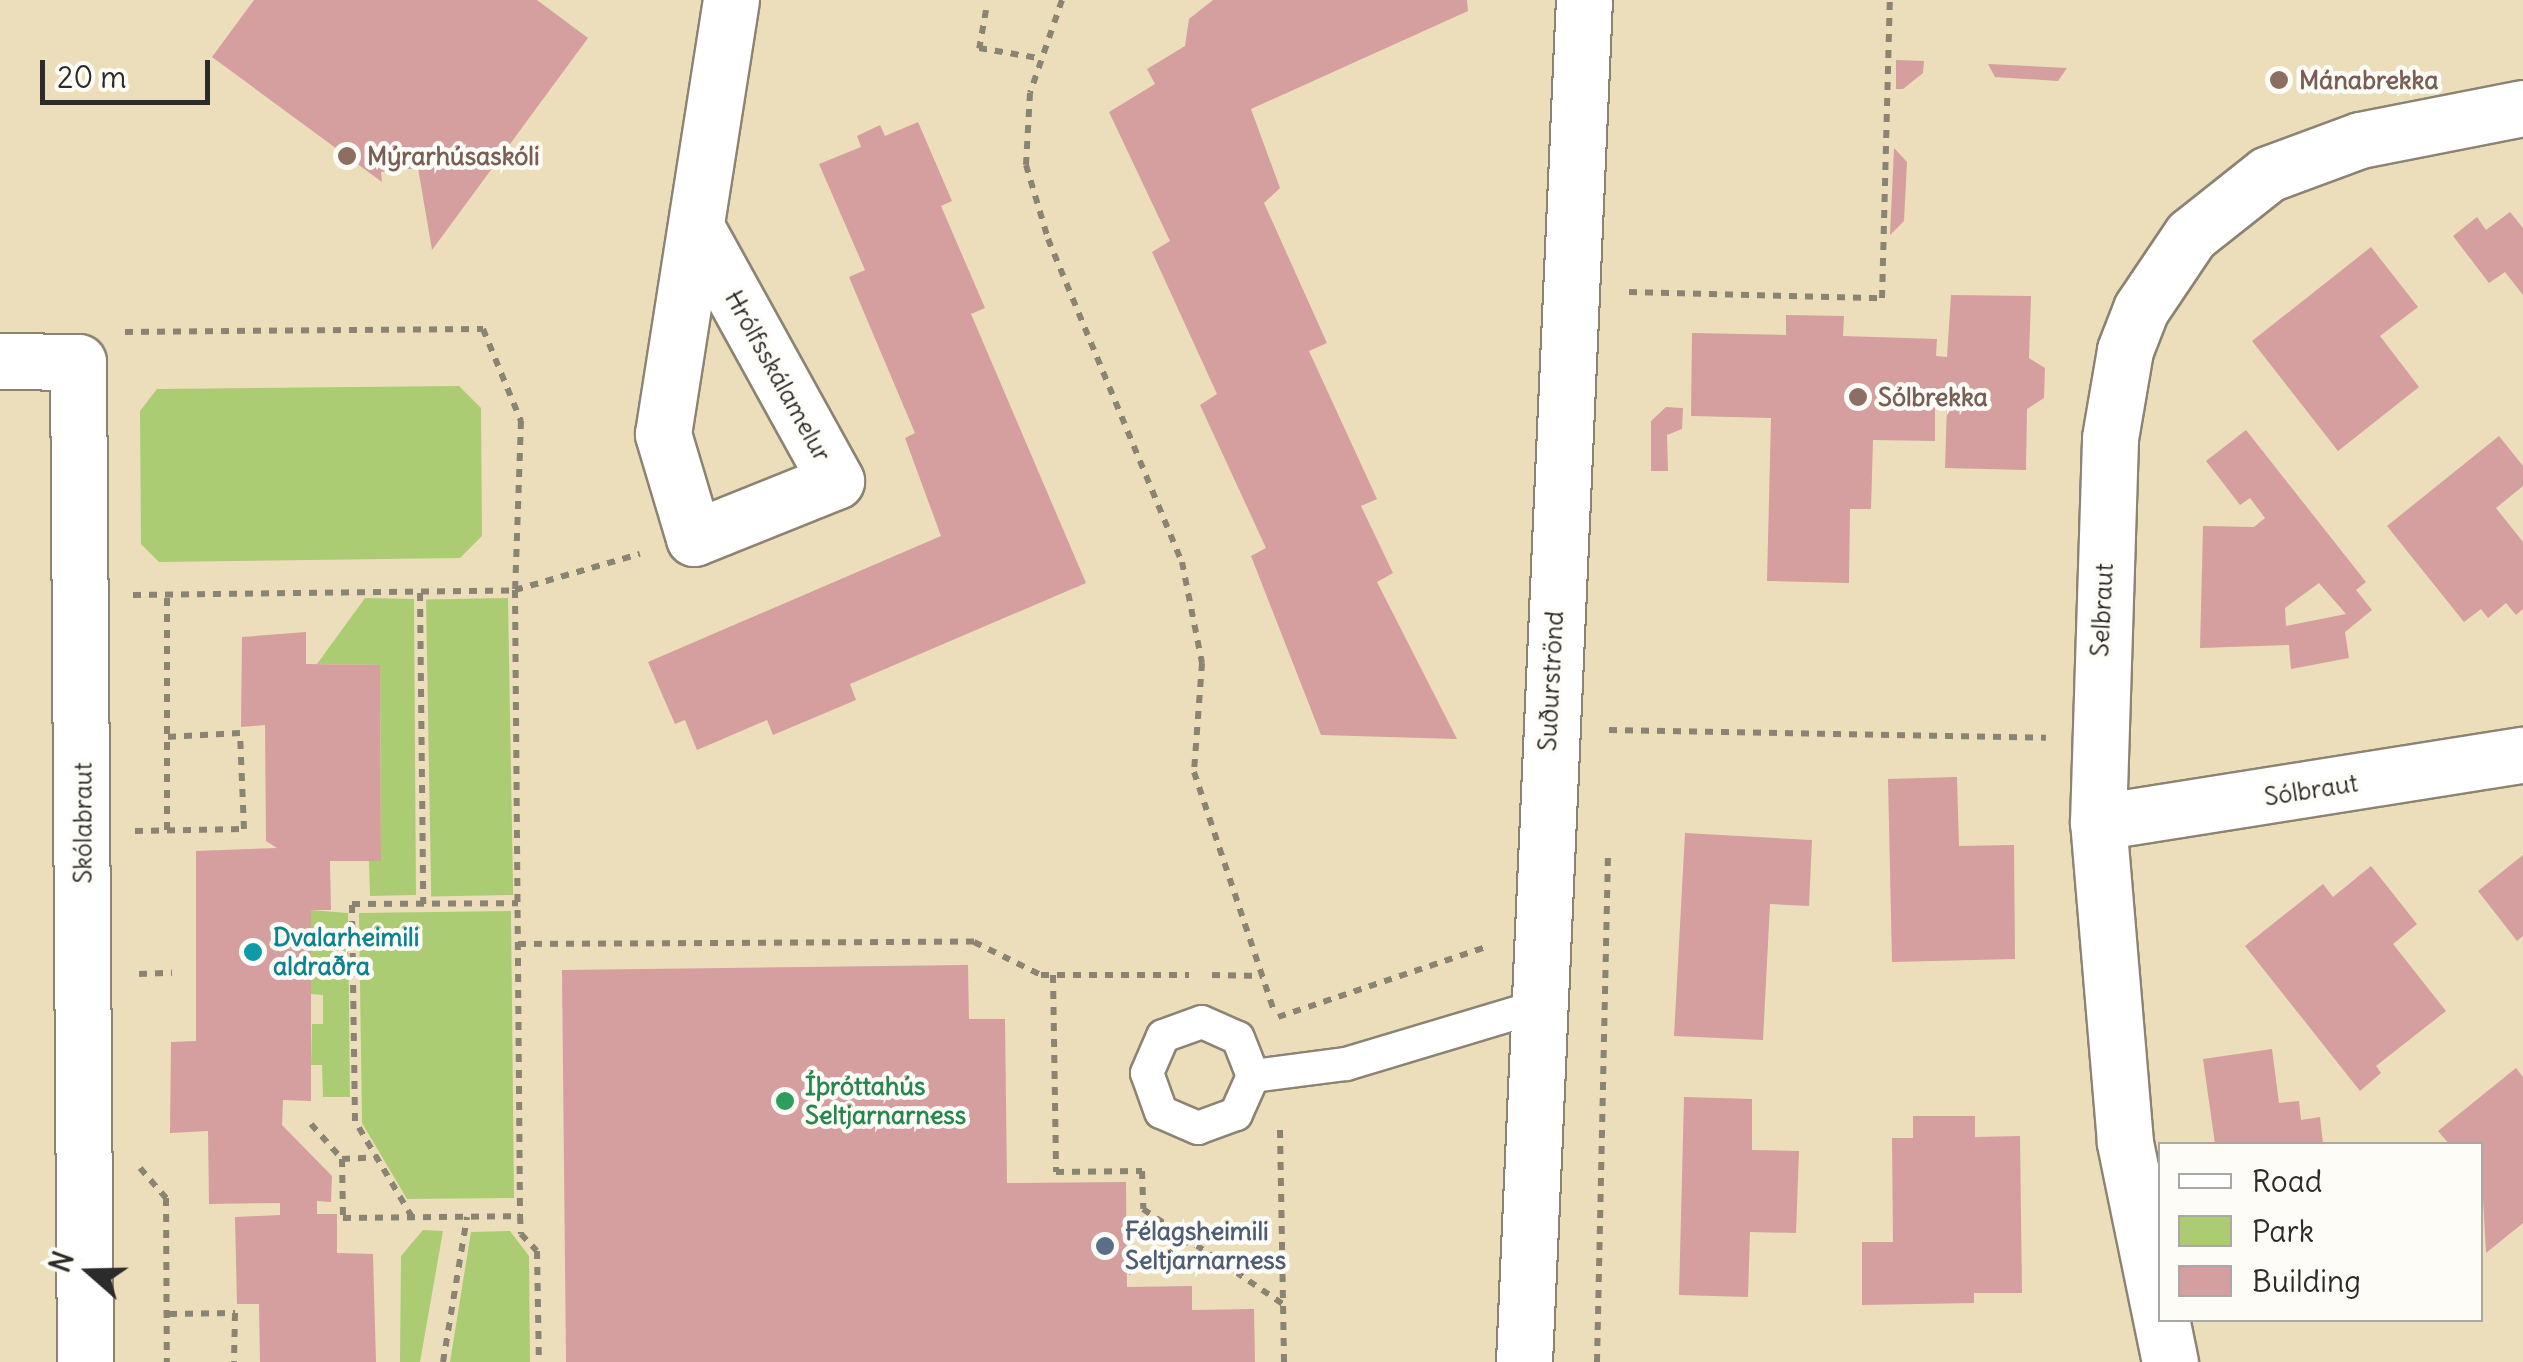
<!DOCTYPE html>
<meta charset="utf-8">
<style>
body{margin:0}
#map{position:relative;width:2523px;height:1362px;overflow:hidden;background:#ecdebb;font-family:Delius,sans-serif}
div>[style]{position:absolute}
.green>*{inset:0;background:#accc74;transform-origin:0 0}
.building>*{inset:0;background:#d49f9e}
.path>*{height:6px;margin-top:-3px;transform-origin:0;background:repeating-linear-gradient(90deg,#8c8473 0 8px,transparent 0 16px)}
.roads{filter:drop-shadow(2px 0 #8c8473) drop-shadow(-2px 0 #8c8473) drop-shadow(0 2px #8c8473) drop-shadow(0 -2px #8c8473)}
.service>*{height:32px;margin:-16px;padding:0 16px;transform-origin:16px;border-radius:16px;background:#fff}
.minor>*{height:55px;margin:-27.5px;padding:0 27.5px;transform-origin:27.5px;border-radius:27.5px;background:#fff}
.tertiary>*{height:55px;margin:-27.5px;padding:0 27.5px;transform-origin:27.5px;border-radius:27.5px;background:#fff}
.dots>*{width:28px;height:28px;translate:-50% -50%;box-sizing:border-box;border:5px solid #fdfcf7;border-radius:50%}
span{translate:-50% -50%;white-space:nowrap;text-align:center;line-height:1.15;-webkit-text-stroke:9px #fdfcf7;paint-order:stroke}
.education-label{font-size:25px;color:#785e54;font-weight:700}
.left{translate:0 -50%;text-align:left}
.street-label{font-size:25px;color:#2b2b2b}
.culture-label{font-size:25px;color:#0d838f;font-weight:700}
.leisure-label{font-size:25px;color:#27864d;font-weight:700}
.service-label{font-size:25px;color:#4e5e75;font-weight:700}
.legend{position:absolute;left:2158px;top:1142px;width:325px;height:180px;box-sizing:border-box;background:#fdfcf7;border:2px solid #a9a8a5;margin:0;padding:12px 18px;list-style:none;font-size:30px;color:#2b2b2b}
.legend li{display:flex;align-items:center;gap:20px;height:50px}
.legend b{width:50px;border:2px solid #a9a8a5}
.north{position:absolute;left:40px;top:1222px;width:100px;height:100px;-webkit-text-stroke:8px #fdfcf7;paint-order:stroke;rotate:290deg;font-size:28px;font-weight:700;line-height:40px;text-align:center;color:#2b2b2b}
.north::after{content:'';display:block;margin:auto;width:35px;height:45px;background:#2b2b2b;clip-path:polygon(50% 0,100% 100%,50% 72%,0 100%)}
.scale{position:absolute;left:40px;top:60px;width:170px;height:45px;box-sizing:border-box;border:5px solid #2b2b2b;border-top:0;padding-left:12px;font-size:30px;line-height:35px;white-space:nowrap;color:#2b2b2b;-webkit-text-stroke:8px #fdfcf7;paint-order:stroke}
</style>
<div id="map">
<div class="green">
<div style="clip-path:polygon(459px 386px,481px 408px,482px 536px,460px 558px,159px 562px,141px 544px,140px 411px,157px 389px)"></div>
<div style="clip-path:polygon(365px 598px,414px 599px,416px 895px,370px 896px,369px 861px,381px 861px,380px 665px,317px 664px)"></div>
<div style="left:508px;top:598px;width:297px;height:82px;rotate:89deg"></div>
<div style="clip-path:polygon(311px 910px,348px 913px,350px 1097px,323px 1097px,322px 1065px,311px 1065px,312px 1024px,323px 1024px,323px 995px,311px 994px)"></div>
<div style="clip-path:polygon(511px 911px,514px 1198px,407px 1199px,362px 1123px,359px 913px)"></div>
<div style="clip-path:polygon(423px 1230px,443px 1231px,420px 1362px,400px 1362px,401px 1256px)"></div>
<div style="clip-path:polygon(510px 1231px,529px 1256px,530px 1362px,450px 1362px,471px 1232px)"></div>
</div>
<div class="building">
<div style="clip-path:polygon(254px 0,537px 0,588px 38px,432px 250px,418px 168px,381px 172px,382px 182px,212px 57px)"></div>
<div style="clip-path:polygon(1213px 0,1467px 0,1468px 11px,1251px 109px,1280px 188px,1264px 203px,1327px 343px,1309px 351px,1377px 499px,1361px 506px,1393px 573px,1377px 582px,1457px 739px,1321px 735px,1251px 556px,1266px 548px,1200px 405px,1217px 394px,1152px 252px,1170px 241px,1109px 112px,1155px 84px,1147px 69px,1185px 46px,1189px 19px)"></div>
<div style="clip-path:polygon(1896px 60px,1924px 61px,1923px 73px,1903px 89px,1896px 89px)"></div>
<div style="clip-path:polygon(1988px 64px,2067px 68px,2058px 81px,1995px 77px)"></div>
<div style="clip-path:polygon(918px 122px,952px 201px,941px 206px,985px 308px,971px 314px,1086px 583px,850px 684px,856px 700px,773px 735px,767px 720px,697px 750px,685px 720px,675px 724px,648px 662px,941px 536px,905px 438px,915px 433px,849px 277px,865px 270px,819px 164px,861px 147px,857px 136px,880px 125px,885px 136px)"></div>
<div style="clip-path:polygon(1894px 148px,1907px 162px,1904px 221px,1890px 235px)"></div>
<div style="clip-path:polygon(2510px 212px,2523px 228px,2523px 295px,2505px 272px,2489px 283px,2453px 236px,2477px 217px,2486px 230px)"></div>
<div style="clip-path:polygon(2371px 247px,2418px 307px,2380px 336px,2419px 387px,2338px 451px,2252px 341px)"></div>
<div style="clip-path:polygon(1951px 295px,2031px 296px,2029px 358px,2045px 368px,2044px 398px,2027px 409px,2026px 470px,1945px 468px,1947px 404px,1935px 404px,1935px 441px,1873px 440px,1871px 509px,1850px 509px,1849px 583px,1767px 581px,1771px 418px,1691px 416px,1692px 333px,1786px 335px,1786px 315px,1844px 316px,1843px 336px,1937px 339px,1936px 356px,1947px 357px)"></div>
<div style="clip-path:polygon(1666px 407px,1683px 408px,1682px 429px,1667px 435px,1668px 471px,1651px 471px,1651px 421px)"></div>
<div style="clip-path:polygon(evenodd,2246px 430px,2366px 582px,2356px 590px,2372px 610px,2345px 632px,2349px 658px,2291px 669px,2289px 645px,2200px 648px,2203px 526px,2254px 527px,2265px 518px,2250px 498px,2240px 505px,2206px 461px,2246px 430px,2319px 583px,2346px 614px,2286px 626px,2285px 608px,2319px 583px)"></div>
<div style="clip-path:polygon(2499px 436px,2523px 466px,2523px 486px,2496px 508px,2523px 542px,2523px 609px,2516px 615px,2506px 603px,2488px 618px,2481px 609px,2464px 622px,2387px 526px)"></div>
<div style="clip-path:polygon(306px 632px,306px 664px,380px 665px,381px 861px,330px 861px,331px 910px,311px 910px,311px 1101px,283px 1100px,282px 1125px,332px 1176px,331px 1202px,317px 1201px,317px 1214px,337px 1214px,337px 1253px,373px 1254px,376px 1362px,260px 1362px,259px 1304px,237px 1304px,235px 1217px,280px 1215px,280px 1203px,209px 1204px,208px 1131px,170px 1133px,171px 1042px,196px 1041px,196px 851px,277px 848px,266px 841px,265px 725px,241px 727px,242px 637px)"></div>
<div style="clip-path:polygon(1957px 777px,1959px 846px,2014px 845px,2015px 959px,1892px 962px,1888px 779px)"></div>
<div style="clip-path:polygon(1685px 833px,1812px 840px,1809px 906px,1770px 904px,1763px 1040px,1674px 1036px)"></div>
<div style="clip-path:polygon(2523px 855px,2523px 936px,2517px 941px,2478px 891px)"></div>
<div style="clip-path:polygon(2371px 866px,2417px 924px,2393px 944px,2446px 1011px,2376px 1066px,2381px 1073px,2360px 1091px,2245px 946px,2323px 884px,2333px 897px)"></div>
<div style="clip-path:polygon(968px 965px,969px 1019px,1005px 1019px,1007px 1183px,1126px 1182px,1127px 1287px,1192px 1286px,1192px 1310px,1254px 1309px,1255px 1362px,566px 1362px,562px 970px)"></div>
<div style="clip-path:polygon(2272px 1049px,2279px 1103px,2299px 1101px,2301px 1120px,2320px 1117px,2323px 1144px,2215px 1144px,2203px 1059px)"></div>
<div style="clip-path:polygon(2516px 1068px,2523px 1077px,2523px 1223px,2486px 1253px,2480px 1144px,2449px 1144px,2438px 1131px)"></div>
<div style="clip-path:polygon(1684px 1097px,1752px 1099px,1752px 1150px,1799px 1151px,1796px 1233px,1750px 1232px,1748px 1297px,1679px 1295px)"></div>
<div style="clip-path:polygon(1913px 1116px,1975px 1116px,1975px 1137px,2020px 1136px,2022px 1293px,1974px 1293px,1974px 1303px,1862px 1305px,1862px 1242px,1893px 1242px,1892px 1138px,1913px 1138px)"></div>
</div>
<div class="path">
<div style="left:1062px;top:0;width:98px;rotate:109deg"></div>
<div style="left:1030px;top:93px;width:72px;rotate:93.2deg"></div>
<div style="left:1026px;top:165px;width:77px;rotate:73.4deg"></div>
<div style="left:1048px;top:239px;width:350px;rotate:67.5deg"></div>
<div style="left:1182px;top:562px;width:103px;rotate:78.8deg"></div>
<div style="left:1202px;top:663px;width:109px;rotate:94.2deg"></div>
<div style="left:1194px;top:772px;width:249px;rotate:71.5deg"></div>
<div style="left:986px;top:10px;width:39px;rotate:100deg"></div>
<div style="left:979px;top:48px;width:60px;rotate:9.6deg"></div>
<div style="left:1629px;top:292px;width:253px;rotate:1.4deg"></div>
<div style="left:1882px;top:298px;width:298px;rotate:-88.5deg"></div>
<div style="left:125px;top:332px;width:358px;rotate:-0.5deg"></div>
<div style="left:483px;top:329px;width:100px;rotate:67.6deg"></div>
<div style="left:521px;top:421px;width:169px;rotate:92deg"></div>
<div style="left:515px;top:590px;width:626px;rotate:89.54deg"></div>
<div style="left:520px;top:1216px;width:18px;rotate:87deg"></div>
<div style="left:521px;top:1234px;width:23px;rotate:47deg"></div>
<div style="left:537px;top:1251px;width:111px;rotate:89deg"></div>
<div style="left:420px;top:593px;width:311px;rotate:89.4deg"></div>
<div style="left:133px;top:595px;width:382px;rotate:-0.7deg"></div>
<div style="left:515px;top:590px;width:130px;rotate:-16.1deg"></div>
<div style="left:1609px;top:730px;width:437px;rotate:1deg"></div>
<div style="left:167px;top:830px;width:238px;rotate:-90deg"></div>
<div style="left:135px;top:831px;width:109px;rotate:-1.1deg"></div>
<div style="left:244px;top:829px;width:96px;rotate:-92.4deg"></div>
<div style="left:240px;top:733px;width:74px;rotate:176.9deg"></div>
<div style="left:518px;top:944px;width:456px;rotate:-0.3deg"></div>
<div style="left:974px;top:942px;width:75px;rotate:26.2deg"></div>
<div style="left:1041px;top:975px;width:148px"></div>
<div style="left:139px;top:974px;width:33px;rotate:-2deg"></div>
<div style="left:1053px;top:975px;width:197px;rotate:89.1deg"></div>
<div style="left:1056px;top:1172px;width:86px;rotate:-0.7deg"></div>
<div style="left:1142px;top:1171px;width:38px;rotate:88deg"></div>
<div style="left:1143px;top:1209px;width:169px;rotate:34.2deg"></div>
<div style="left:1212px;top:975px;width:50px;rotate:1.1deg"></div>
<div style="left:1278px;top:1017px;width:223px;rotate:-18.6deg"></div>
<div style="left:311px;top:1124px;width:47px;rotate:48.5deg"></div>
<div style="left:342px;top:1159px;width:59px;rotate:89deg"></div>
<div style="left:343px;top:1218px;width:177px;rotate:-0.6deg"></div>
<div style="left:1280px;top:1130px;width:232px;rotate:89deg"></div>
<div style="left:342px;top:1159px;width:35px;rotate:-3deg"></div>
<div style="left:140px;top:1168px;width:40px;rotate:49deg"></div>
<div style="left:166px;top:1198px;width:164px;rotate:89.7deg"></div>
<div style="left:412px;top:1217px;width:112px;rotate:-120.7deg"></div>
<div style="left:355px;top:1121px;width:217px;rotate:-90.8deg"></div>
<div style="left:352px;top:904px;width:166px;rotate:-0.3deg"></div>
<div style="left:1128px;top:1272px;width:68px;rotate:-26.9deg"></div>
<div style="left:169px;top:1314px;width:66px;rotate:-0.9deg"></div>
<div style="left:235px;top:1313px;width:49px;rotate:91.2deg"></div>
<div style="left:443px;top:1362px;width:147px;rotate:-80.6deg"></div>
<div style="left:1597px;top:1362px;width:509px;rotate:-88.76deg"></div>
</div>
<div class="roads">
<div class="service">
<div style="left:1253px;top:1076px;width:42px;rotate:114.1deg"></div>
<div style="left:1236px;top:1114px;width:40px;rotate:159.8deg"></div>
<div style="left:1198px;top:1128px;width:40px;rotate:-156.6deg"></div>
<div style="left:1161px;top:1112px;width:41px;rotate:-109.7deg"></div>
<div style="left:1147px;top:1073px;width:40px;rotate:-66.6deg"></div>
<div style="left:1163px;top:1036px;width:41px;rotate:-19.7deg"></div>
<div style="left:1202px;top:1022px;width:39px;rotate:24deg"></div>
<div style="left:1238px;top:1038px;width:41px;rotate:68.5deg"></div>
<div style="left:1253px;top:1076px;width:94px;rotate:-7.4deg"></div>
<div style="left:1346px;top:1064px;width:198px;rotate:-16.7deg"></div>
</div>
<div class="minor">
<div style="left:696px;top:227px;width:290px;rotate:61.1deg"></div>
<div style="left:836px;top:481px;width:153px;rotate:158.1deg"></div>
<div style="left:694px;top:538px;width:109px;rotate:-106.6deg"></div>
<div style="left:663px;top:434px;width:439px;rotate:-81.1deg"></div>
<div style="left:0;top:361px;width:78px;rotate:0.7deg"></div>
<div style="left:78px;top:362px;width:1000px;rotate:89.6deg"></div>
<div style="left:2098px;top:822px;width:430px;rotate:-9deg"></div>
<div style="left:2170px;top:1362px;width:225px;rotate:-101.6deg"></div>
<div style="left:2125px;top:1142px;width:321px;rotate:-94.8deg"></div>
<div style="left:2098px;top:822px;width:384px;rotate:-88.2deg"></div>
<div style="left:2110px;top:438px;width:89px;rotate:-80.3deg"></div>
<div style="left:2125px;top:350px;width:44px;rotate:-68.7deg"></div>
<div style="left:2141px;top:309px;width:89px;rotate:-56deg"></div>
<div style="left:2191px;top:235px;width:98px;rotate:-38.4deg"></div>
<div style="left:2268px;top:174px;width:98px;rotate:-20.3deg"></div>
<div style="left:2360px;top:140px;width:166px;rotate:-11.1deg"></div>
</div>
<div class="tertiary">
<div style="left:1524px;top:1362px;width:1363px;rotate:-87.48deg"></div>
</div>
</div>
<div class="dots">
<div style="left:2279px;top:80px;background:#8d6e63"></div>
<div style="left:347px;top:156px;background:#8d6e63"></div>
<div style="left:1858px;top:397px;background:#8d6e63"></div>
<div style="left:253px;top:952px;background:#0f9aa8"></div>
<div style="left:785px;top:1101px;background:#2e9e5b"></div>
<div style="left:1105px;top:1246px;background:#5c6f8a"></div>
</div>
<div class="education-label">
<span class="left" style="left:2299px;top:80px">Mánabrekka</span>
<span class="left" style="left:367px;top:156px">Mýrarhúsaskóli</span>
<span class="left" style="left:1878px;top:397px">Sólbrekka</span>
</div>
<div class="street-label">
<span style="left:778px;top:376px;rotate:61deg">Hrólfsskálamelur</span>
<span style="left:2102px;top:610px;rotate:-87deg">Selbraut</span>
<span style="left:1551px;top:681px;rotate:-87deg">Suðurströnd</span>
<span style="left:2311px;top:790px;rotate:-9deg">Sólbraut</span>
<span style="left:83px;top:823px;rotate:-90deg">Skólabraut</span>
</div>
<div class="culture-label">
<span class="left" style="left:273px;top:952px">Dvalarheimili<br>aldraðra</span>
</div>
<div class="leisure-label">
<span class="left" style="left:805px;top:1101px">Íþróttahús<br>Seltjarnarness</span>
</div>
<div class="service-label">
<span class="left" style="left:1125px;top:1246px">Félagsheimili<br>Seltjarnarness</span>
</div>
<ul class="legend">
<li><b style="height:12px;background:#fff"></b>Road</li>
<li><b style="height:28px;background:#accc74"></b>Park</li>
<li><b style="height:28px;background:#d49f9e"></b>Building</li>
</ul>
<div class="north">N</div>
<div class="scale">20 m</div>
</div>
